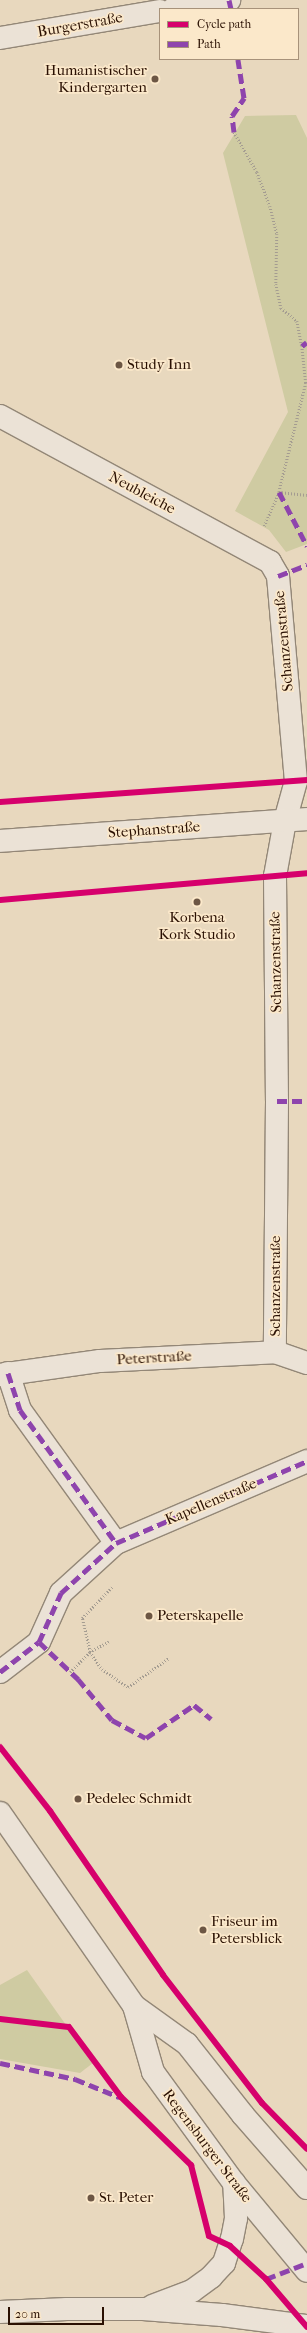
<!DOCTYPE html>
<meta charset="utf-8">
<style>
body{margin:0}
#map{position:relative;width:307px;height:2333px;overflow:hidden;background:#e8d8be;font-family:"IM FELL French Canon",serif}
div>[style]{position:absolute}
.green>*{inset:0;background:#cfcba2}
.path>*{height:2.5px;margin-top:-1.25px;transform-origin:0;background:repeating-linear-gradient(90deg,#a49c91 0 1px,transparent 0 3px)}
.roads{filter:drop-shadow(1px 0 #938777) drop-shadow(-1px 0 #938777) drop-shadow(0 1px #938777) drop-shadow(0 -1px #938777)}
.street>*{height:22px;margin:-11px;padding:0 11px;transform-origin:11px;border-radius:11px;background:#ebe2d6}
.secondary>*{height:22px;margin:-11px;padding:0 11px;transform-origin:11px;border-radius:11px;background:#ebe2d6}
.quiet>*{height:5px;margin-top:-2.5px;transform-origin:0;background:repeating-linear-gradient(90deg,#8e44ad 0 10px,transparent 0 15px)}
.cycleway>*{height:6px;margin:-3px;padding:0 3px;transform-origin:3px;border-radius:3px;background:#d6006c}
.dots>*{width:11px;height:11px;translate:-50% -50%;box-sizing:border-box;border:2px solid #fbe8ca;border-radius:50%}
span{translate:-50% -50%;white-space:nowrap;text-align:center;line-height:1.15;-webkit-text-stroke:3.5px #fbe8ca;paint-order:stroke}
.street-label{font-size:15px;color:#2a1002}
.poi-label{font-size:15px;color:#2a1002}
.right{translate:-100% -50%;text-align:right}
.left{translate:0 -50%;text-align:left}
.legend{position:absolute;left:159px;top:8px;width:140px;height:52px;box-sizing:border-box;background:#fbe8ca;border:1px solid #a7927a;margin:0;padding:5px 7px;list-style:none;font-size:12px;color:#2a1002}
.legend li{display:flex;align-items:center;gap:8px;height:20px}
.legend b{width:20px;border:1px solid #a7927a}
.scale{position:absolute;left:8px;top:2307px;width:96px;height:18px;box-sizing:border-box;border:2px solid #2a1002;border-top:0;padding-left:5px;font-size:12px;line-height:14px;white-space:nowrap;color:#2a1002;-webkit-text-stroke:3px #fbe8ca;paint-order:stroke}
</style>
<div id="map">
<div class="green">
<div style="clip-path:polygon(296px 115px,307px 138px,307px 544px,286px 552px,269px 530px,235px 511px,288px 412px,223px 153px,245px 116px)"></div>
<div style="clip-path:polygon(27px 1970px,93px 2063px,80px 2073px,0 2059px,0 1985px)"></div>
</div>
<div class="path">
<div style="left:234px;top:132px;width:46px;rotate:60.1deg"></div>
<div style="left:257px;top:172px;width:36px;rotate:69deg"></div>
<div style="left:270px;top:206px;width:29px;rotate:76deg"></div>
<div style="left:277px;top:234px;width:50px;rotate:91.1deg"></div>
<div style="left:276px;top:284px;width:25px;rotate:78deg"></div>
<div style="left:281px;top:308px;width:21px;rotate:39deg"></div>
<div style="left:297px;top:321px;width:25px;rotate:79deg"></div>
<div style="left:302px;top:346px;width:37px;rotate:84deg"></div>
<div style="left:306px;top:383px;width:112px;rotate:103.9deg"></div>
<div style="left:264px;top:526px;width:37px;rotate:-66deg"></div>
<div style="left:279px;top:492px;width:28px;rotate:6deg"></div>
<div style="left:109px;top:1642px;width:21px;rotate:152deg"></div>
<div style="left:90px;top:1652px;width:35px;rotate:-103deg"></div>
<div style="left:82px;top:1618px;width:43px;rotate:-45.9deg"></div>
<div style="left:70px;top:1672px;width:28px;rotate:-45deg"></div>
<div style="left:90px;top:1652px;width:21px;rotate:55deg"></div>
<div style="left:102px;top:1669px;width:32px;rotate:35deg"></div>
<div style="left:128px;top:1687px;width:50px;rotate:-35.3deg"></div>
</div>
<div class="roads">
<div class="street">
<div style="left:173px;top:9px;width:57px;rotate:-9.1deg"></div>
<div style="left:0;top:38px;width:162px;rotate:-9.6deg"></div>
<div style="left:0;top:416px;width:307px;rotate:28.4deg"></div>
<div style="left:270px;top:562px;width:16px;rotate:60deg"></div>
<div style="left:278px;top:576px;width:206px;rotate:85deg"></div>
<div style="left:296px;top:781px;width:41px;rotate:105.4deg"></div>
<div style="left:285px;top:821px;width:56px;rotate:100.3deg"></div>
<div style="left:275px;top:876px;width:225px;rotate:89.5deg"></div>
<div style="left:277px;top:1101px;width:251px;rotate:90.5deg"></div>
<div style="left:8px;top:1373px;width:39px;rotate:72deg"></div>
<div style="left:20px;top:1410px;width:164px;rotate:54.2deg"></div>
<div style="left:0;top:1375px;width:101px;rotate:-8deg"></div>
<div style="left:100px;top:1361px;width:175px;rotate:-2.9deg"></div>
<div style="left:275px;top:1352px;width:34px;rotate:19deg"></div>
<div style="left:0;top:1672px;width:49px;rotate:-37.6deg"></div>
<div style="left:39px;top:1642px;width:54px;rotate:-65.8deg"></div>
<div style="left:61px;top:1593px;width:74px;rotate:-42.3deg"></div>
<div style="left:116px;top:1543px;width:208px;rotate:-23.2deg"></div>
</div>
<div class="secondary">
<div style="left:0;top:841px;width:308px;rotate:-4.1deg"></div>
<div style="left:0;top:1813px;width:235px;rotate:55.2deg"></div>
<div style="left:134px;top:2006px;width:65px;rotate:35.6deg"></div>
<div style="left:187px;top:2044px;width:90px;rotate:51.7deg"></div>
<div style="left:243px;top:2115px;width:97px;rotate:48.8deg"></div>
<div style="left:134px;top:2006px;width:69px;rotate:73.9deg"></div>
<div style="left:153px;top:2072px;width:137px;rotate:53.9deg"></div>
<div style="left:234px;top:2183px;width:114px;rotate:50.3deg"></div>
<div style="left:152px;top:2306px;width:43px;rotate:-20.6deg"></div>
<div style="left:192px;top:2291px;width:24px;rotate:-36deg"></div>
<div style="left:211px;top:2277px;width:19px;rotate:-47deg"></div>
<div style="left:224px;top:2263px;width:25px;rotate:-72deg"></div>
<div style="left:232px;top:2239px;width:21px;rotate:-79deg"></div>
<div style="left:236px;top:2218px;width:35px;rotate:-93deg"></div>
<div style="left:0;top:2312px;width:67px;rotate:-2.6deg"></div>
<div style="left:67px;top:2309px;width:76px"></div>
<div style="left:143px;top:2309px;width:79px;rotate:4.3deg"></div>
<div style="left:222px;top:2315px;width:86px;rotate:7.4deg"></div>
</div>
</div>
<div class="quiet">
<div style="left:229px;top:0;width:9px;rotate:77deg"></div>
<div style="left:234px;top:132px;width:16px;rotate:-97deg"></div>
<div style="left:232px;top:116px;width:22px;rotate:-56deg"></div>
<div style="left:244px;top:98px;width:39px;rotate:-99deg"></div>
<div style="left:302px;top:346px;width:6px;rotate:-39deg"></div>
<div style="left:279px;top:492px;width:61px;rotate:62.6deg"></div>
<div style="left:278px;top:576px;width:31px;rotate:-21deg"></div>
<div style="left:277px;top:1101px;width:30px"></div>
<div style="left:8px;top:1373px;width:39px;rotate:72deg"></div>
<div style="left:20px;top:1410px;width:164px;rotate:54.2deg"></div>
<div style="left:39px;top:1642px;width:54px;rotate:43.5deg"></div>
<div style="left:78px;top:1679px;width:53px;rotate:50.3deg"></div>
<div style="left:112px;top:1720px;width:38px;rotate:28deg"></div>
<div style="left:146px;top:1738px;width:58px;rotate:-34.5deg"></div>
<div style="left:194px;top:1705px;width:22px;rotate:39deg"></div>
<div style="left:0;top:1672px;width:49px;rotate:-37.6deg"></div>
<div style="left:39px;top:1642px;width:54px;rotate:-65.8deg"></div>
<div style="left:61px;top:1593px;width:74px;rotate:-42.3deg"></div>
<div style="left:116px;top:1543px;width:208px;rotate:-23.2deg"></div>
<div style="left:0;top:2063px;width:77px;rotate:12deg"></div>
<div style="left:75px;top:2079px;width:48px;rotate:22.2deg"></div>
<div style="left:266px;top:2279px;width:44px;rotate:-21.3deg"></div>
</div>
<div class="cycleway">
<div style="left:0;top:802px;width:308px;rotate:-4.1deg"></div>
<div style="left:0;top:900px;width:308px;rotate:-5deg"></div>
<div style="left:0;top:1747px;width:81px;rotate:52deg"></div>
<div style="left:50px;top:1811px;width:199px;rotate:55.4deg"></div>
<div style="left:163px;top:1975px;width:162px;rotate:52.3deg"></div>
<div style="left:262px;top:2103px;width:64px;rotate:45.6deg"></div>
<div style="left:0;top:2019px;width:69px;rotate:6.6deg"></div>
<div style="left:69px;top:2027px;width:87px;rotate:53.4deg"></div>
<div style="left:121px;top:2097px;width:98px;rotate:44.2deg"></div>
<div style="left:191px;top:2165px;width:73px;rotate:75.8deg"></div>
<div style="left:209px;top:2236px;width:23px;rotate:25deg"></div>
<div style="left:230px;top:2246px;width:49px;rotate:42.5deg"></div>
<div style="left:266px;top:2279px;width:63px;rotate:49.5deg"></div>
</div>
<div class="dots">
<div style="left:155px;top:79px;background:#6c5644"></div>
<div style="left:119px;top:365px;background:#6c5644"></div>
<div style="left:197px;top:902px;background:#6c5644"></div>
<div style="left:149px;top:1616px;background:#6c5644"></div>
<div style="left:78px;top:1799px;background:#6c5644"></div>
<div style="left:203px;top:1930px;background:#6c5644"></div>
<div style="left:91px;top:2198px;background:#6c5644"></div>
</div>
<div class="street-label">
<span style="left:80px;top:25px;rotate:-10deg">Burgerstraße</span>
<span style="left:142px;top:493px;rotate:28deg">Neubleiche</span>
<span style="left:284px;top:641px;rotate:-95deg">Schanzenstraße</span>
<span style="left:154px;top:830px;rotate:-4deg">Stephanstraße</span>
<span style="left:276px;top:962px;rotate:-91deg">Schanzenstraße</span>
<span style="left:276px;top:1286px;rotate:-90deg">Schanzenstraße</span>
<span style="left:154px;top:1358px;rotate:-3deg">Peterstraße</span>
<span style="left:211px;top:1502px;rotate:-23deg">Kapellenstraße</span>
<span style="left:207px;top:2146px;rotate:53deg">Regensburger Straße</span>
</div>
<div class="poi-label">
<span class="right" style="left:147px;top:79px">Humanistischer<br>Kindergarten</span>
<span class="left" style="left:127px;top:365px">Study Inn</span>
<span style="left:197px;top:926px">Korbena<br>Kork Studio</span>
<span class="left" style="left:157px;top:1616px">Peterskapelle</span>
<span class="left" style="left:86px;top:1799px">Pedelec Schmidt</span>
<span class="left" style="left:211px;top:1930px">Friseur im<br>Petersblick</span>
<span class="left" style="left:99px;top:2198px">St. Peter</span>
</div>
<ul class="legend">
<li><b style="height:5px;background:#d6006c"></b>Cycle path</li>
<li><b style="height:5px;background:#8e44ad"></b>Path</li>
</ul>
<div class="scale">20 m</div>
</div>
